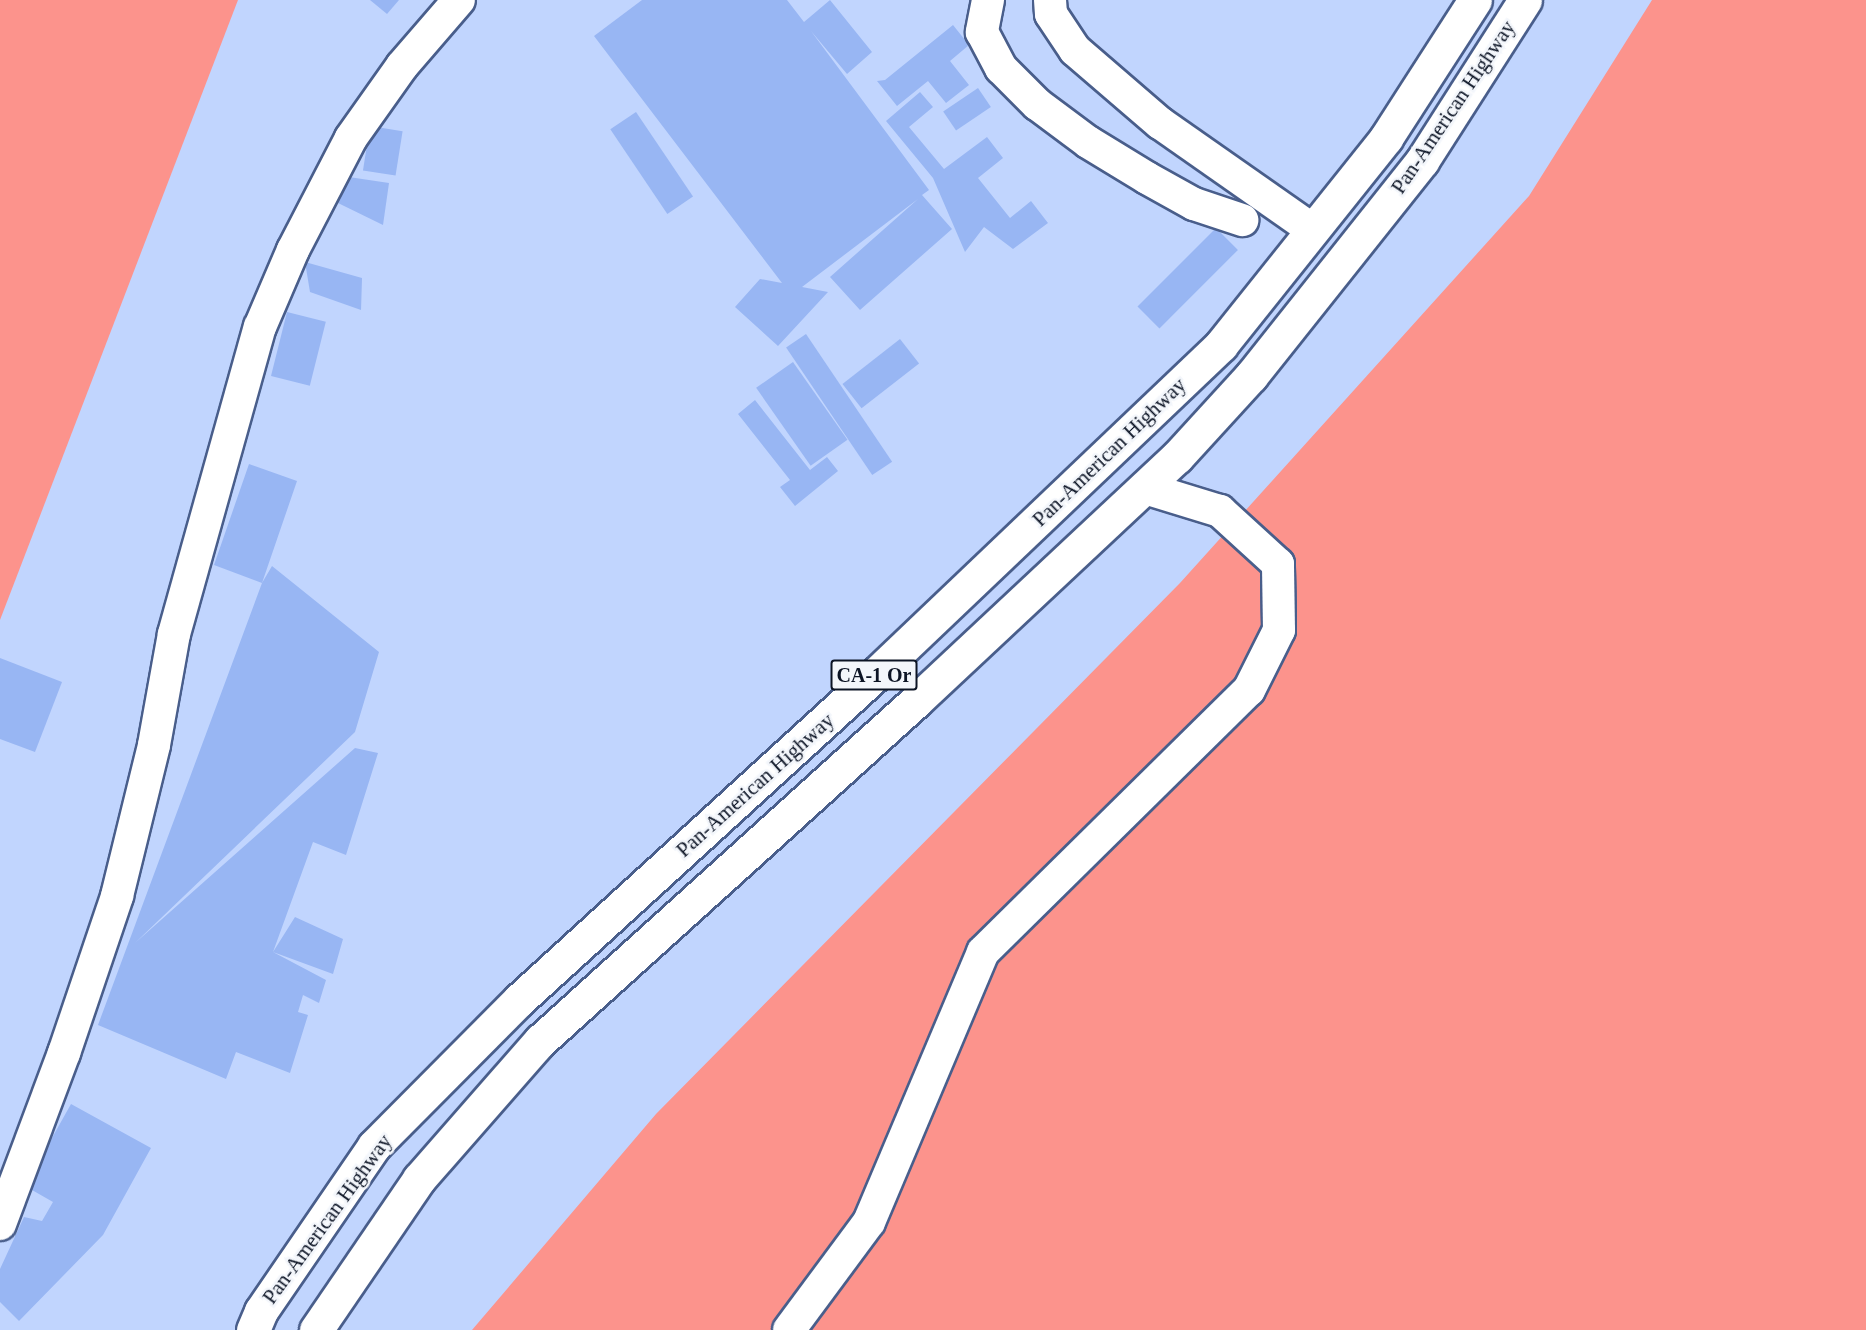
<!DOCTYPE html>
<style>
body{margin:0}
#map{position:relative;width:1866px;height:1330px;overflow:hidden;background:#c1d5fe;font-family:"Times New Roman",serif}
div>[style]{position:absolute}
.green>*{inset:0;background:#fc938c}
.building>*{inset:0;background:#98b6f3;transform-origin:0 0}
.roads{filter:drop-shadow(2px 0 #495e8b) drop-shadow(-2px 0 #495e8b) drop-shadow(0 2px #495e8b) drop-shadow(0 -2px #495e8b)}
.minor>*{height:32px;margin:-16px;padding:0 16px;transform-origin:16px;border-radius:16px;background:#fff}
.highway>*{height:33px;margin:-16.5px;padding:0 16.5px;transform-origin:16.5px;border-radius:16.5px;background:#fff}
span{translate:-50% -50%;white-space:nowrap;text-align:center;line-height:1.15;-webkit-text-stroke:5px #f3f6fb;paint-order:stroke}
.shield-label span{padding:2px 4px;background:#f3f6fb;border:2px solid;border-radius:4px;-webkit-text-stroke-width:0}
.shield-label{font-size:20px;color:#0c1425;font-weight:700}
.street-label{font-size:21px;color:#0c1425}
</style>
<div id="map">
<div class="green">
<div style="clip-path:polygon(0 0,238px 0,0 620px)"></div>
<div style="clip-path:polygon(1652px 0,1866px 0,1866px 1330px,472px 1330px,656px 1114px,1180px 583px,1529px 196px)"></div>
</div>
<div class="building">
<div style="clip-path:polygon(370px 0,399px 0,387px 14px)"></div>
<div style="clip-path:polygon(642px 0,787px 0,804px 22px,830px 0,872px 52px,847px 74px,811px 31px,929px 190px,922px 195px,952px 229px,860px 310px,830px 277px,918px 199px,802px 287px,828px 292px,778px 346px,735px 307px,760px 279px,782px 283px,594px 36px)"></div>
<div style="clip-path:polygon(953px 25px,969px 45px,950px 61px,969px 85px,946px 103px,928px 81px,897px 106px,877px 81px,885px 80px)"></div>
<div style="left:978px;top:88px;width:23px;height:42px;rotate:56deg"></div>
<div style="clip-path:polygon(920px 92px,933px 107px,909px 127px,944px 169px,987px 137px,1003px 158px,978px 178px,1010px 218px,1031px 201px,1048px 223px,1013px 249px,984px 227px,965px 252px,933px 178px,886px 121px)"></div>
<div style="left:636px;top:112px;width:102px;height:31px;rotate:56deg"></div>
<div style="left:370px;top:126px;width:33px;height:45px;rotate:9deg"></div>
<div style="clip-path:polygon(342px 176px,389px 183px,383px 225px,338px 203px)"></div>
<div style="left:1216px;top:228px;width:31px;height:111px;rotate:45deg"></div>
<div style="clip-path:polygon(305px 262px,362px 278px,361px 310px,310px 292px)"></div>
<div style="left:287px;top:312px;width:40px;height:66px;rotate:14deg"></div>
<div style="left:806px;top:334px;width:154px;height:24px;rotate:56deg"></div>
<div style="left:900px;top:339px;width:31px;height:73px;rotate:52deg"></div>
<div style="left:793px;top:362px;width:95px;height:45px;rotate:55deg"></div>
<div style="clip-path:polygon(755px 400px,810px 470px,827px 457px,838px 471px,795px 506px,780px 487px,790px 480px,738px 414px)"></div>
<div style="clip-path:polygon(249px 464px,297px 481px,262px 583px,272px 566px,379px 652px,355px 732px,135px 943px,355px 748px,378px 753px,346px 855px,313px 842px,273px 952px,295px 917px,343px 939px,333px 974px,273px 952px,326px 980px,319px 1003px,303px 995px,298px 1012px,308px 1015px,290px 1073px,236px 1052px,226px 1079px,98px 1025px,262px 583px,214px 565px)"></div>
<div style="clip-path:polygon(0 658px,62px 682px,35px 752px,0 739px)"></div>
<div style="clip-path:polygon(71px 1104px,151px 1148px,103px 1235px,19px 1321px,0 1302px,0 1269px,24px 1217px,42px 1221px,53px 1202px,25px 1186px)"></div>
</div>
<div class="roads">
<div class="minor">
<div style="left:988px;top:0;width:33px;rotate:101deg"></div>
<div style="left:982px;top:32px;width:41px;rotate:62.2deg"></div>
<div style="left:1001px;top:68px;width:51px;rotate:45deg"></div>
<div style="left:1037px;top:104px;width:64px;rotate:36.7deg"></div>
<div style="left:1088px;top:142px;width:69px;rotate:31.4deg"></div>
<div style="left:1147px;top:178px;width:54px;rotate:29deg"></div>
<div style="left:1194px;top:204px;width:51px;rotate:18.4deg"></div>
<div style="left:1050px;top:0;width:14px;rotate:86deg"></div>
<div style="left:1051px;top:14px;width:43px;rotate:56.3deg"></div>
<div style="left:1075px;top:50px;width:112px;rotate:40.7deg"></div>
<div style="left:1160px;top:123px;width:187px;rotate:35deg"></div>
<div style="left:0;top:1224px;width:183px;rotate:-69.5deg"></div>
<div style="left:64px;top:1053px;width:166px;rotate:-71.3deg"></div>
<div style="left:117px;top:896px;width:155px;rotate:-76.2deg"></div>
<div style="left:154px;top:745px;width:113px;rotate:-79.8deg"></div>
<div style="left:174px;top:634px;width:319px;rotate:-74.4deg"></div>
<div style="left:260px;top:327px;width:84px;rotate:-66.8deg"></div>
<div style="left:293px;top:250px;width:126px;rotate:-62.6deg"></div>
<div style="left:351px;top:138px;width:88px;rotate:-54.7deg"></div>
<div style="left:402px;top:66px;width:87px;rotate:-49.2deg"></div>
<div style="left:789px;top:1330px;width:134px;rotate:-53.5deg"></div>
<div style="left:869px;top:1222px;width:293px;rotate:-67.1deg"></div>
<div style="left:983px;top:952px;width:373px;rotate:-44.6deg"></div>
<div style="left:1249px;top:690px;width:67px;rotate:-63.4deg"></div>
<div style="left:1279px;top:630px;width:66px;rotate:-90.9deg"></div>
<div style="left:1278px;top:564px;width:79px;rotate:-137.6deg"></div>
<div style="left:1220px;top:511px;width:78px;rotate:-163deg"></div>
</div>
<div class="highway">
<div style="left:253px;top:1330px;width:21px;rotate:-67deg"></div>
<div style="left:261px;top:1311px;width:200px;rotate:-55.6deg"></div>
<div style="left:374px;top:1146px;width:206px;rotate:-45.2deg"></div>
<div style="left:519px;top:1000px;width:491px;rotate:-42.4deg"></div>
<div style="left:881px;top:669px;width:470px;rotate:-43.6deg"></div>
<div style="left:1221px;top:345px;width:265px;rotate:-51.4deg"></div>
<div style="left:1386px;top:138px;width:164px;rotate:-57.2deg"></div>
<div style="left:316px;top:1330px;width:183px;rotate:-55.7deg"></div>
<div style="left:419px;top:1179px;width:184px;rotate:-48.8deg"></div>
<div style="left:540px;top:1041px;width:507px;rotate:-42.12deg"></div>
<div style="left:916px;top:701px;width:357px;rotate:-43.1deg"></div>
<div style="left:1177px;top:457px;width:110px;rotate:-47.6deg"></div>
<div style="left:1251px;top:376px;width:275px;rotate:-51.5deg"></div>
<div style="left:1422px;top:161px;width:191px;rotate:-57.4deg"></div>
</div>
</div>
<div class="shield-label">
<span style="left:874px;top:675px">CA-1 Or</span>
</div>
<div class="street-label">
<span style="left:1453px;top:107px;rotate:-56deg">Pan-American Highway</span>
<span style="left:1109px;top:452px;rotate:-44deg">Pan-American Highway</span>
<span style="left:755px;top:785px;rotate:-42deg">Pan-American Highway</span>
<span style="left:327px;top:1219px;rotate:-54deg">Pan-American Highway</span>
</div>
</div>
